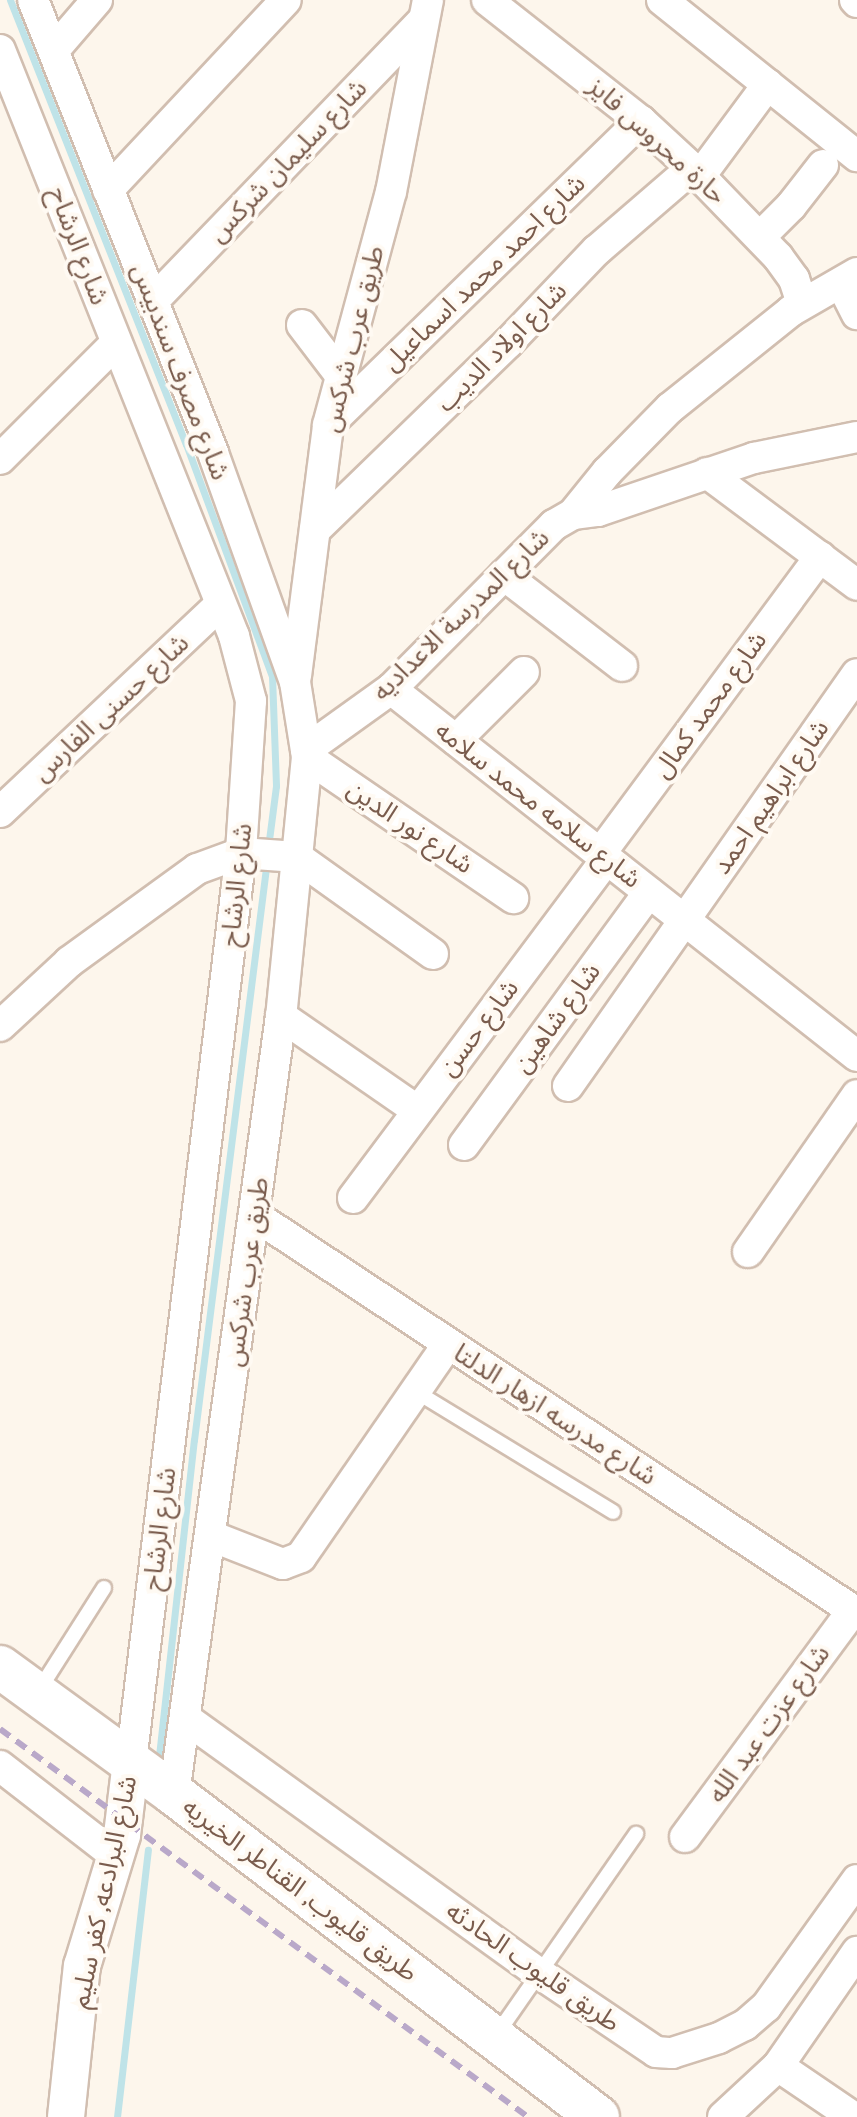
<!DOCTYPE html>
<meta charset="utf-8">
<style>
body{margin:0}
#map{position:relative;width:857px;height:2117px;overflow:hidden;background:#fdf6ec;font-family:Karla,"Noto Sans Arabic",sans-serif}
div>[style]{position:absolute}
.stream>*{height:7px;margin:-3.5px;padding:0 3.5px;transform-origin:3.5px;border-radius:3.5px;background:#bfe3e8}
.roads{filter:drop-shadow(2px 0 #d1beb0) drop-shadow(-2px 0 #d1beb0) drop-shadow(0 2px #d1beb0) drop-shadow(0 -2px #d1beb0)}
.service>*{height:14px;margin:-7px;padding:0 7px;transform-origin:7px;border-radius:7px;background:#fff}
.minor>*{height:30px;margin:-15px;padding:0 15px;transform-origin:15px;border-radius:15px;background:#fff}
.tertiary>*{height:36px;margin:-18px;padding:0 18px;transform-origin:18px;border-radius:18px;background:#fff}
.secondary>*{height:42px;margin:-21px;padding:0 21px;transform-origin:21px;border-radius:21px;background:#fff}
.rail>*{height:6px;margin-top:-3px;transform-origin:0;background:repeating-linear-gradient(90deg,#b9a8c9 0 12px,transparent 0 20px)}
span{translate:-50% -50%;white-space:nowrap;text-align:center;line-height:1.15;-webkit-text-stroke:8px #fffaf3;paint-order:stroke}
.street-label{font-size:26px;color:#7a5c4d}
</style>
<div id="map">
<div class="stream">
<div style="left:10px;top:0;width:478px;rotate:68.4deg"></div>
<div style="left:186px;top:444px;width:247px;rotate:69.7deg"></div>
<div style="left:272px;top:676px;width:110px;rotate:87.9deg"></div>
<div style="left:276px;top:786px;width:63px;rotate:97.4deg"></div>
<div style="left:158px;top:1765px;width:327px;rotate:-83.7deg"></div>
<div style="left:194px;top:1440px;width:585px;rotate:-82.83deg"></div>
<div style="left:117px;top:2117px;width:269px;rotate:-83.4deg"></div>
</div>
<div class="roads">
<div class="service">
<div style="left:415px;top:1391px;width:232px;rotate:31.4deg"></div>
<div style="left:39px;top:1690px;width:121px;rotate:-57.5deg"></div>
<div style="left:497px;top:2034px;width:244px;rotate:-55.2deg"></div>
</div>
<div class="minor">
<div style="left:33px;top:0;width:487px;rotate:68.3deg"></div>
<div style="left:213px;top:453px;width:243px;rotate:70.3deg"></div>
<div style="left:295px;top:682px;width:76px;rotate:80.9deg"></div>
<div style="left:307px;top:757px;width:260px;rotate:95.7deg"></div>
<div style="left:281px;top:1016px;width:785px;rotate:97.83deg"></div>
<div style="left:487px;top:0;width:196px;rotate:38.2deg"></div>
<div style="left:641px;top:121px;width:69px;rotate:42.7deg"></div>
<div style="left:692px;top:168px;width:124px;rotate:46deg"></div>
<div style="left:778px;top:257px;width:27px;rotate:54deg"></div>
<div style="left:794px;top:279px;width:26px;rotate:72deg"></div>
<div style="left:662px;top:0;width:250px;rotate:38.7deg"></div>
<div style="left:855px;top:0;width:3px;rotate:45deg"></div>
<div style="left:0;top:50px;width:631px;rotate:68.23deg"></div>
<div style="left:234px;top:636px;width:67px;rotate:75.3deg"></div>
<div style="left:251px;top:701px;width:152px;rotate:93.8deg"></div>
<div style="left:241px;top:853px;width:916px;rotate:96.9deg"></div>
<div style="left:54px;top:50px;width:66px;rotate:-49.3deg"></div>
<div style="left:700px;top:176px;width:114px;rotate:-53.5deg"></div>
<div style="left:108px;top:190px;width:260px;rotate:-46.9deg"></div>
<div style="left:760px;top:237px;width:44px;rotate:-45deg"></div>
<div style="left:791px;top:206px;width:52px;rotate:-52deg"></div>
<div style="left:841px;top:283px;width:35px;rotate:63deg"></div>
<div style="left:153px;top:301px;width:388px;rotate:-46.1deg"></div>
<div style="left:302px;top:325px;width:64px;rotate:52.6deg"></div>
<div style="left:329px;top:424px;width:435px;rotate:-44.2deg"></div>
<div style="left:0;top:459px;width:164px;rotate:-45deg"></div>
<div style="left:707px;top:473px;width:187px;rotate:36.7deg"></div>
<div style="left:573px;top:514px;width:54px;rotate:-51deg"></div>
<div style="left:607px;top:472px;width:90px;rotate:-45.5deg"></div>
<div style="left:670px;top:408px;width:155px;rotate:-38.7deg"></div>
<div style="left:791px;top:311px;width:76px;rotate:-29.9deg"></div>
<div style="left:315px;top:530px;width:269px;rotate:-44.1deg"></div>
<div style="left:508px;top:343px;width:129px;rotate:-46.3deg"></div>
<div style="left:597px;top:250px;width:125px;rotate:-40.8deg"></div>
<div style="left:504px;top:575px;width:149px;rotate:37.6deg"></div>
<div style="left:296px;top:676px;width:253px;rotate:-82.7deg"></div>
<div style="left:328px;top:425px;width:241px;rotate:-74.9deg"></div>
<div style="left:391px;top:192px;width:196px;rotate:-79.1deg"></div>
<div style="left:391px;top:689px;width:593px;rotate:38.22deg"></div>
<div style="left:456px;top:740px;width:96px;rotate:-45deg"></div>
<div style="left:306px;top:750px;width:105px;rotate:-35.7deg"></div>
<div style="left:391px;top:689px;width:231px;rotate:-45.2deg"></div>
<div style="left:554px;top:525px;width:22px;rotate:-30deg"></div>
<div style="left:573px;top:514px;width:25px;rotate:-7deg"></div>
<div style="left:598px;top:511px;width:165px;rotate:-18.8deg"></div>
<div style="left:754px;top:458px;width:105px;rotate:-11.5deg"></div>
<div style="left:307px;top:757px;width:250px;rotate:34.4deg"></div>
<div style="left:0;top:812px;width:303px;rotate:-43.3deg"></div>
<div style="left:600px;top:854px;width:370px;rotate:-53.5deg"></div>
<div style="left:281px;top:1016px;width:165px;rotate:34.7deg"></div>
<div style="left:0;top:1026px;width:94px;rotate:-42.8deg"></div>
<div style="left:69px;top:962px;width:158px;rotate:-36deg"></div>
<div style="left:197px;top:869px;width:47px;rotate:-20deg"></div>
<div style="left:241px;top:853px;width:56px;rotate:4.1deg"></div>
<div style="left:297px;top:857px;width:167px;rotate:35.5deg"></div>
<div style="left:568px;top:1086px;width:503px;rotate:-54.95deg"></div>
<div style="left:464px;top:1145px;width:313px;rotate:-53.8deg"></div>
<div style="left:353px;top:1198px;width:424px;rotate:-53.2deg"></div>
<div style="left:254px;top:1215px;width:723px;rotate:33.43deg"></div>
<div style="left:748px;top:1252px;width:191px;rotate:-55.2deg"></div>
<div style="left:211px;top:1536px;width:77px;rotate:21.3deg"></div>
<div style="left:283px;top:1564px;width:19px;rotate:-21deg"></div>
<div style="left:301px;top:1557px;width:259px;rotate:-55.4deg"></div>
<div style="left:185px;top:1718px;width:436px;rotate:35.8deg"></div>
<div style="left:539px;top:1973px;width:141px;rotate:34deg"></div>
<div style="left:656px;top:2052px;width:16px;rotate:4deg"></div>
<div style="left:672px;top:2053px;width:49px;rotate:-17.7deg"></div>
<div style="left:719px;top:2038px;width:29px;rotate:-27deg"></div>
<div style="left:745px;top:2025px;width:28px;rotate:-41deg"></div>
<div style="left:766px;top:2007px;width:156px;rotate:-54.4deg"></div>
<div style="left:0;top:1766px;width:147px;rotate:37.8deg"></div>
<div style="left:685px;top:1837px;width:282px;rotate:-53.5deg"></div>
<div style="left:778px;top:2066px;width:91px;rotate:34.2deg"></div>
<div style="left:723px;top:2117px;width:75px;rotate:-42.8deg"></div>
<div style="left:778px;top:2066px;width:139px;rotate:-55.3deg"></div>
</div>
<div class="tertiary">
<div style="left:66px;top:2117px;width:152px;rotate:-84deg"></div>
<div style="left:82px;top:1966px;width:137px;rotate:-73deg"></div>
<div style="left:122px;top:1835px;width:74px;rotate:-83deg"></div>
</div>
<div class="secondary">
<div style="left:0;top:1667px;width:215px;rotate:36.1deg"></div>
<div style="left:174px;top:1794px;width:533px;rotate:37.3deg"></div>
</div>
</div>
<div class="rail">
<div style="left:0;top:1729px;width:655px;rotate:36.31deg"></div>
</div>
<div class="street-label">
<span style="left:657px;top:141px;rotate:42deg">حارة محروس فايز</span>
<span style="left:288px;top:161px;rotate:-46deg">شارع سليمان شركس</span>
<span style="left:78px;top:246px;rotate:69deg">شارع الرشاح</span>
<span style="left:484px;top:273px;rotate:-44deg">شارع احمد محمد اسماعيل</span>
<span style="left:353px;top:339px;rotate:-76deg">طريق عرب شركس</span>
<span style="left:502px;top:347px;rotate:-45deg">شارع اولاد الديب</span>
<span style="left:180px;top:372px;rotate:69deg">شارع مصرف سندبيس</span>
<span style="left:461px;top:615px;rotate:-44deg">شارع المدرسة الاعداديه</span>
<span style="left:710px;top:705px;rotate:-54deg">شارع محمد كمال</span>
<span style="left:111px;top:708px;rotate:-43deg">شارع حسنى الفارس</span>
<span style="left:771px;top:797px;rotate:-55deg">شارع ابراهيم احمد</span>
<span style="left:538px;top:805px;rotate:38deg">شارع سلامه محمد سلامه</span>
<span style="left:410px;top:827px;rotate:34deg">شارع نور الدين</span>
<span style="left:237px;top:885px;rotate:-84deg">شارع الرشاح</span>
<span style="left:557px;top:1018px;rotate:-54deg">شارع شاهين</span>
<span style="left:479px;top:1028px;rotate:-53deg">شارع حسن</span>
<span style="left:247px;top:1272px;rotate:-82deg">طريق عرب شركس</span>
<span style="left:555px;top:1415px;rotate:33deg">شارع مدرسه ازهار الدلتا</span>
<span style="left:160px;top:1529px;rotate:-83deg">شارع الرشاح</span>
<span style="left:769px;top:1724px;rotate:-54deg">شارع عزت عبد الله</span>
<span style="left:300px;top:1890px;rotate:37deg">طريق قليوب, القناطر الخيريه</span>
<span style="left:104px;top:1892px;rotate:-78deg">شارع البرادعه, كفر سليم</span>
<span style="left:533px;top:1967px;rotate:35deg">طريق قليوب الحادثه</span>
</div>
</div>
